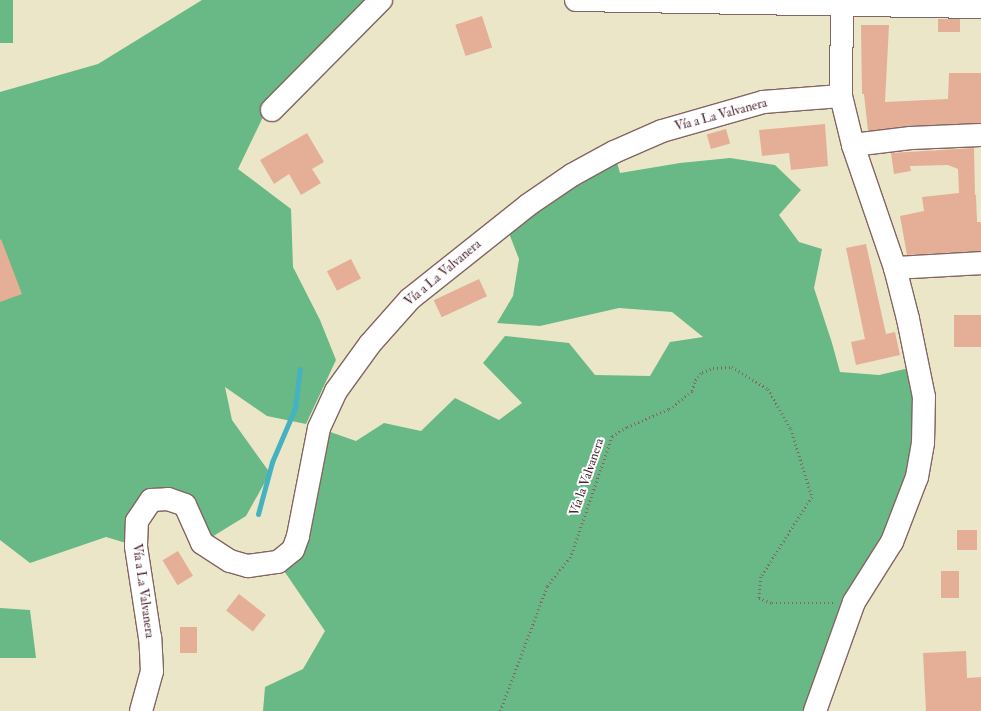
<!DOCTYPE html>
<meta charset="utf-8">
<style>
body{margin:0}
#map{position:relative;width:981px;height:711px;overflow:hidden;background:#ece6c9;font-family:"IM FELL Double Pica",serif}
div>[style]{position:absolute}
.forest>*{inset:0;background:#68b985;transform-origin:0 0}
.stream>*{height:5px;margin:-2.5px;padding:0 2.5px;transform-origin:2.5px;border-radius:2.5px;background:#44b2c1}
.building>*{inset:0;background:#e4ae97;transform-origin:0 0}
.path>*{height:2.5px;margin-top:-1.25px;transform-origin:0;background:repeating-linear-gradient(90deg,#836562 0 1px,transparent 0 4px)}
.roads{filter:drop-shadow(1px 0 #836562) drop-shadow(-1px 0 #836562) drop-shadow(0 1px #836562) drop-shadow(0 -1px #836562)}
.minor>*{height:22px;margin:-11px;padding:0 11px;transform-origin:11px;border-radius:11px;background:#fff}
span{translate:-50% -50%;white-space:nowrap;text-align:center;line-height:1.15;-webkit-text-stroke:4px #fff;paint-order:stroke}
.street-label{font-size:13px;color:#4a1f2b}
</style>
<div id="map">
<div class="forest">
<div style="left:0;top:0;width:13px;height:43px"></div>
<div style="clip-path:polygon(202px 0,381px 0,272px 110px,263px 117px,238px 169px,291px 209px,293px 267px,320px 320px,336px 360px,306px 424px,267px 416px,225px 387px,232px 420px,270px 473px,246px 516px,202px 543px,185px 505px,151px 501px,136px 546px,106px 537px,30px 563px,0 540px,0 92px,98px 64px)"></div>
<div style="clip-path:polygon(614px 152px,620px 173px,680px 163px,730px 158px,775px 165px,801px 190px,779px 215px,799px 242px,822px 249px,814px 288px,832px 343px,840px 372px,879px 375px,918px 366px,923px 443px,815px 711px,263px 711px,265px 687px,303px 669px,325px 631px,278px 562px,293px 550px,319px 428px,356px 441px,384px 423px,421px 431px,455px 398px,499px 420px,522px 403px,483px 363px,505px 336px,569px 343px,595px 375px,650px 376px,670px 342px,703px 337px,672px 312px,619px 308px,540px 326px,497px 323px,513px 296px,519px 259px,505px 223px)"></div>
<div style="clip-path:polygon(0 608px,30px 610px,36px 658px,0 658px)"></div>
</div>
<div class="stream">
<div style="left:258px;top:514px;width:54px;rotate:-74.9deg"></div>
<div style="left:272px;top:462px;width:59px;rotate:-66.9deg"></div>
<div style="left:295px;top:408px;width:39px;rotate:-83deg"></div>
</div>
<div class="building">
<div style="left:482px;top:16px;width:33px;height:28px;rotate:72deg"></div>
<div style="left:938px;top:19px;width:22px;height:13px"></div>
<div style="clip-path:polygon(861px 25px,889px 25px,885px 102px,948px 99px,949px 73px,981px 73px,981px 123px,910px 126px,868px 131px,864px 94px,862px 94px)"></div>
<div style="clip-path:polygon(825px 124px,828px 166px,791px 170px,789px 153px,762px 156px,759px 130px)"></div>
<div style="left:726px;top:129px;width:15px;height:20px;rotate:74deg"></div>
<div style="clip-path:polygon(307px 133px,324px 162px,312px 169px,321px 183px,301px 195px,289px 174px,274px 184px,260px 160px)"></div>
<div style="clip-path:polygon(974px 148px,975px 195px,976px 195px,977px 222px,981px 222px,981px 251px,907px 255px,900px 216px,924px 211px,922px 197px,959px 193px,958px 169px,948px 165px,910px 166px,911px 171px,894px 174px,891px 153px)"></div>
<div style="clip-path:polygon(1px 239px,22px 294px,0 302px,0 240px)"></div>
<div style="clip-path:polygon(866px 244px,886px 334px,895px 332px,900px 355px,856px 365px,851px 342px,865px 339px,846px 248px)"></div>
<div style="left:351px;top:259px;width:22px;height:27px;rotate:63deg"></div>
<div style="left:479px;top:279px;width:19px;height:50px;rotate:65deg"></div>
<div style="left:981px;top:315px;width:32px;height:27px;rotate:90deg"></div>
<div style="left:977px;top:530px;width:20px;height:20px;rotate:90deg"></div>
<div style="left:178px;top:551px;width:29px;height:18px;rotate:59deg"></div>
<div style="left:941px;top:571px;width:18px;height:27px"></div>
<div style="left:239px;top:594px;width:34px;height:21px;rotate:38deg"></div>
<div style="left:180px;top:627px;width:17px;height:26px"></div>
<div style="clip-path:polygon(966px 651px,967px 678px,981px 677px,981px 711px,926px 711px,923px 653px)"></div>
</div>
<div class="path">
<div style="left:500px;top:711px;width:134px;rotate:-69.4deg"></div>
<div style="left:547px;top:586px;width:36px;rotate:-51deg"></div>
<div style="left:570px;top:558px;width:129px;rotate:-71deg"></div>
<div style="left:612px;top:436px;width:17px;rotate:-31deg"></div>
<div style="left:627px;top:427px;width:46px;rotate:-23.2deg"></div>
<div style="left:669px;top:409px;width:29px;rotate:-38deg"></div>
<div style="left:692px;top:391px;width:11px;rotate:-75deg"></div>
<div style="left:695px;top:380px;width:11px;rotate:-49deg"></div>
<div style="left:702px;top:372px;width:12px;rotate:-20deg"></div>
<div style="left:713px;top:368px;width:19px;rotate:-3deg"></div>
<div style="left:732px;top:367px;width:42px;rotate:31.4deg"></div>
<div style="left:768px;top:389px;width:46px;rotate:60.1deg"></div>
<div style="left:791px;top:429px;width:71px;rotate:72.8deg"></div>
<div style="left:812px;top:497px;width:95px;rotate:122.5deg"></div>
<div style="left:761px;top:577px;width:21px;rotate:95deg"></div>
<div style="left:759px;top:598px;width:14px;rotate:21deg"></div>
<div style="left:772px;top:603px;width:62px"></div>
</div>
<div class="roads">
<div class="minor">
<div style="left:576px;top:0;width:405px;rotate:1deg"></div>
<div style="left:272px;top:110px;width:155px;rotate:-45.3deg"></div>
<div style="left:853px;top:145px;width:58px;rotate:-6.9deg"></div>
<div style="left:911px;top:138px;width:69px;rotate:-2.5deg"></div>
<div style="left:895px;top:268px;width:86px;rotate:-3.3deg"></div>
<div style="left:141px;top:711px;width:41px;rotate:-74.6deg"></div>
<div style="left:152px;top:671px;width:33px;rotate:-93deg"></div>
<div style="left:150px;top:638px;width:93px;rotate:-98.7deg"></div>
<div style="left:136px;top:546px;width:25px;rotate:-88deg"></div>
<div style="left:137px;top:521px;width:25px;rotate:-56deg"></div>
<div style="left:151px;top:500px;width:17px;rotate:-3deg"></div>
<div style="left:168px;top:499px;width:18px;rotate:19deg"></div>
<div style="left:185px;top:505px;width:42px;rotate:65.9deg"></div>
<div style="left:202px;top:543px;width:33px;rotate:33deg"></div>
<div style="left:230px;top:561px;width:19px;rotate:16deg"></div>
<div style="left:248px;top:566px;width:30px;rotate:-8deg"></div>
<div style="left:278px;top:562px;width:19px;rotate:-39deg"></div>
<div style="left:293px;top:550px;width:15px;rotate:-70deg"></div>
<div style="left:298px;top:536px;width:110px;rotate:-79deg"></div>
<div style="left:319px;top:428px;width:41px;rotate:-65.3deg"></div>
<div style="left:336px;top:391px;width:58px;rotate:-54.1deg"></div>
<div style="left:370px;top:344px;width:60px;rotate:-48.4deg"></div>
<div style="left:410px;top:299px;width:151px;rotate:-38.5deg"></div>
<div style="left:528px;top:205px;width:53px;rotate:-34.3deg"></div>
<div style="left:572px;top:175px;width:48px;rotate:-28.7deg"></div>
<div style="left:614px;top:152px;width:52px;rotate:-23.6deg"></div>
<div style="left:662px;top:131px;width:105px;rotate:-16deg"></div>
<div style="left:763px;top:102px;width:78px;rotate:-4.4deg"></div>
<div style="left:815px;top:711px;width:116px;rotate:-70.3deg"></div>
<div style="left:854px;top:602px;width:71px;rotate:-57.7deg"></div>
<div style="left:892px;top:542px;width:70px;rotate:-69deg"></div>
<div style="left:917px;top:477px;width:35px;rotate:-80deg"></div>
<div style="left:923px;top:443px;width:46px;rotate:-88.8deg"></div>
<div style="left:924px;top:397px;width:80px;rotate:-101.6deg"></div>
<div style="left:908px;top:319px;width:53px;rotate:-104.3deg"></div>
<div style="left:895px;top:268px;width:130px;rotate:-108.9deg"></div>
<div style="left:853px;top:145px;width:50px;rotate:-103.8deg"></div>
<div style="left:841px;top:96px;width:96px;rotate:-89.4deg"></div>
</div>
</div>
<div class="street-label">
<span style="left:721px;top:115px;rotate:-15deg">Vía a La Valvanera</span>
<span style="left:443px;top:273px;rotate:-40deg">Vía a La Valvanera</span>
<span style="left:587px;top:477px;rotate:-71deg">Vía la Valvanera</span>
<span style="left:143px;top:591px;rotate:82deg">Vía a La Valvanera</span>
</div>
</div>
